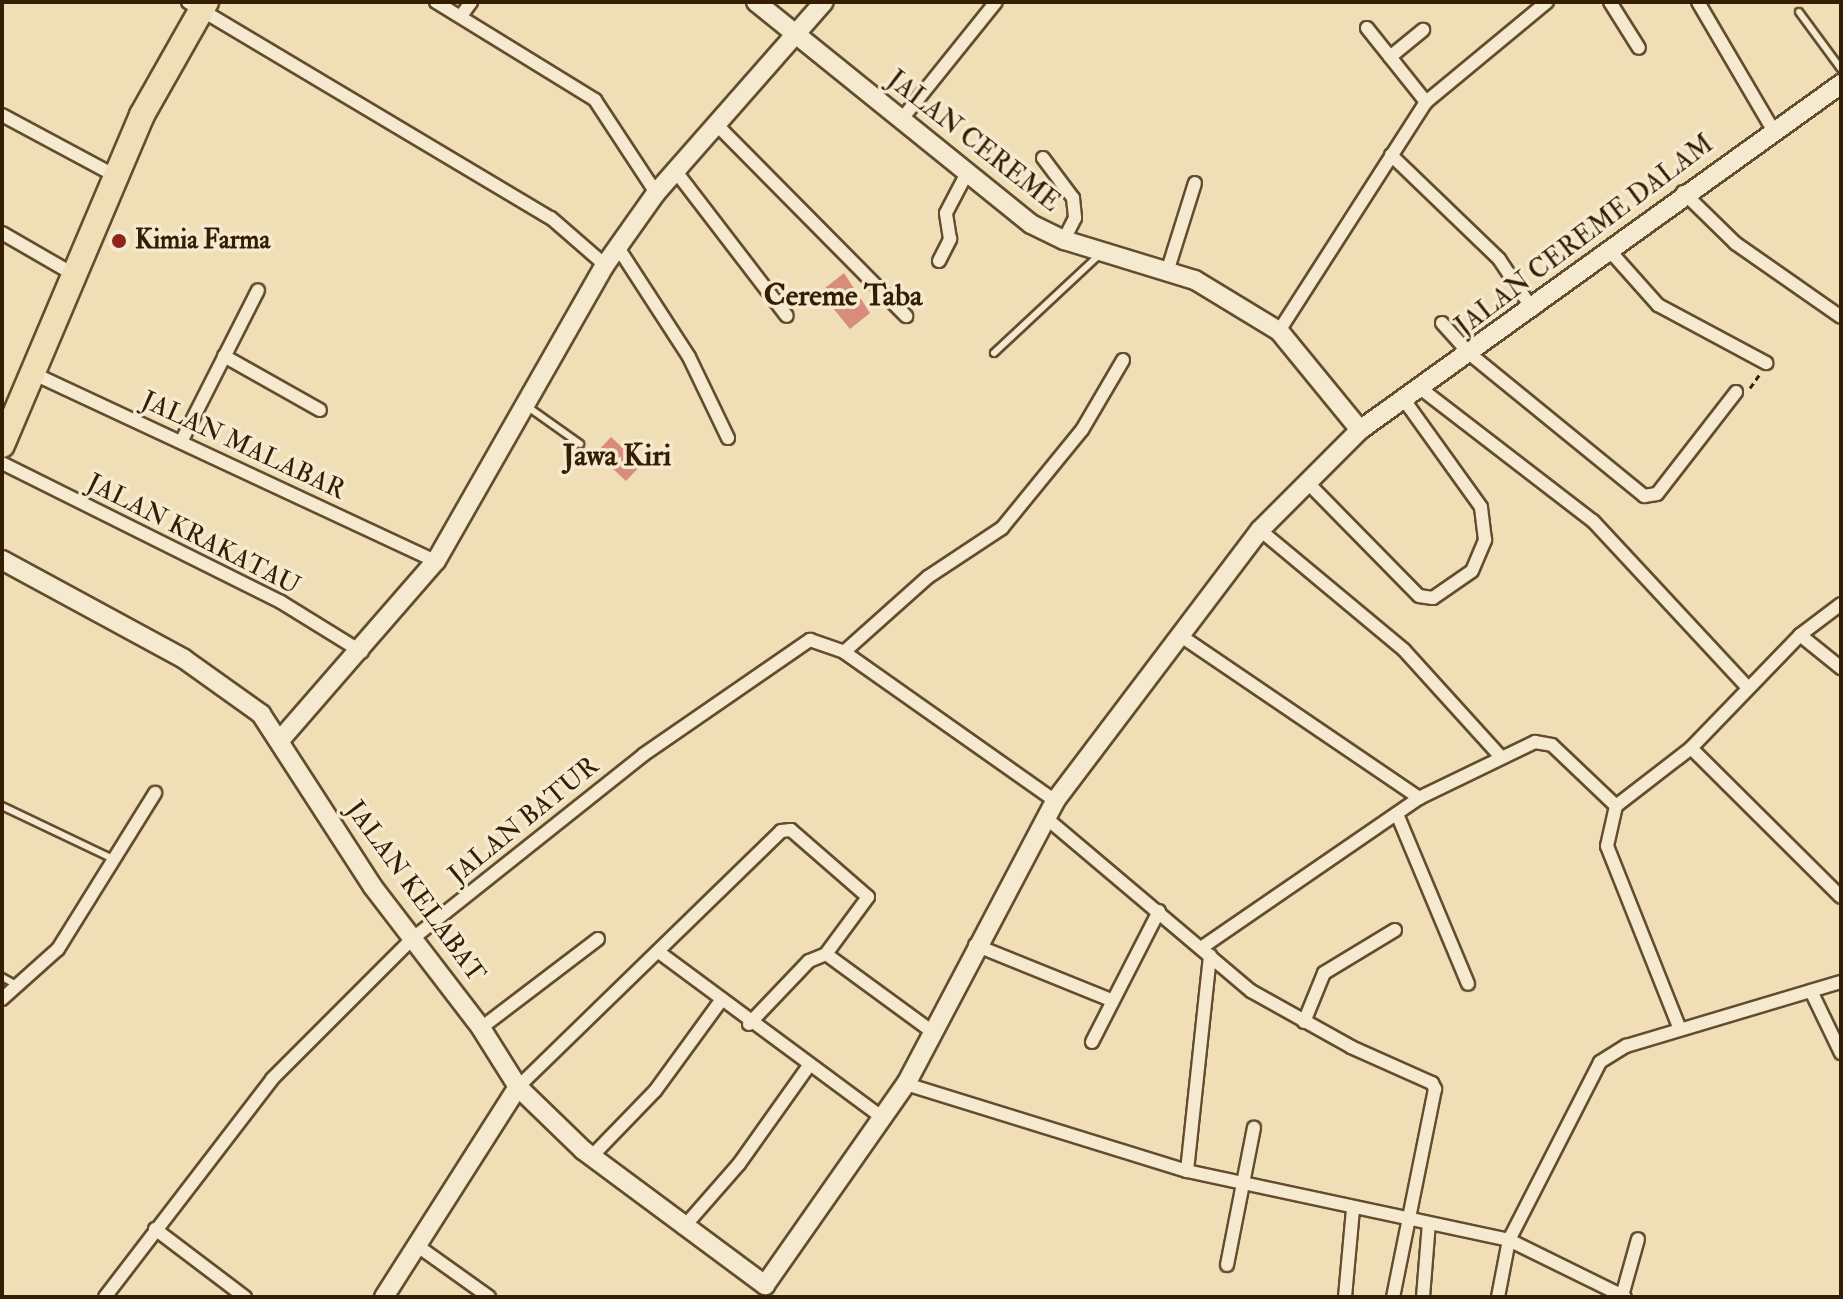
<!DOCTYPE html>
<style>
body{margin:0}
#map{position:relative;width:1843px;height:1299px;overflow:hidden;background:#efdeb6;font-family:"IM FELL Double Pica",serif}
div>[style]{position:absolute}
.building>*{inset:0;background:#d78d7a;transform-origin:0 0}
.path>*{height:3px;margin-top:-1.5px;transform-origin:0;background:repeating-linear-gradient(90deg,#341d00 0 6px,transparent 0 10px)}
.roads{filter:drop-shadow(2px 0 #634d2e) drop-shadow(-2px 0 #634d2e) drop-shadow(0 2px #634d2e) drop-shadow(0 -2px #634d2e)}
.lane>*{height:6px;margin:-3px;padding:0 3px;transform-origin:3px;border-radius:3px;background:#f5ead0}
.street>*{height:12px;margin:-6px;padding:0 6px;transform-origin:6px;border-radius:6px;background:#f5ead0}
.secondary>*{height:18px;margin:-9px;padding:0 9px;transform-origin:9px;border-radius:9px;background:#f5ead0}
.highway>*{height:24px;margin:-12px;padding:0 12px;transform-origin:12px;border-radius:12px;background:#efdeb6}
.dots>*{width:22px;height:22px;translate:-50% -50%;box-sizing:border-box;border:4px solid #f5ead0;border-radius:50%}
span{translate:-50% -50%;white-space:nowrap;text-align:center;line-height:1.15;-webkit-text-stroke:7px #f5ead0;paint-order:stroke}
.street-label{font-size:26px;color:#341d00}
.poi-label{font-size:26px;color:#341d00;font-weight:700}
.left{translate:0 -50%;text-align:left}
.quarter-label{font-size:30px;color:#341d00;font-weight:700}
.frame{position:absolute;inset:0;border:4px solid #341d00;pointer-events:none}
</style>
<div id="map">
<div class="building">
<div style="clip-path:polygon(844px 273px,870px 313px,850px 329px,820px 292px)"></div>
<div style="left:611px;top:437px;width:41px;height:22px;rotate:43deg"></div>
</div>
<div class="path">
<div style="left:1750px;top:388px;width:16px;rotate:-55deg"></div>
</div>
<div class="roads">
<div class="lane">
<div style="left:1799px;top:12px;width:71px;rotate:53.6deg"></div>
<div style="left:994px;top:353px;width:145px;rotate:-43deg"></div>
<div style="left:528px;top:407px;width:64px;rotate:35.4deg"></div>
<div style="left:2px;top:806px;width:121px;rotate:25.5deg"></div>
<div style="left:2px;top:977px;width:18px;rotate:29deg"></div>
</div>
<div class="street">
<div style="left:188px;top:2px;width:422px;rotate:30.8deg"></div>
<div style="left:551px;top:218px;width:72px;rotate:41deg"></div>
<div style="left:436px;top:2px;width:187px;rotate:31.6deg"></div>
<div style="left:595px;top:100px;width:111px;rotate:56.7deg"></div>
<div style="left:1610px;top:2px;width:54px;rotate:57.8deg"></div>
<div style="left:1698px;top:2px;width:148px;rotate:59.6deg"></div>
<div style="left:461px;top:16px;width:17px;rotate:-54deg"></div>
<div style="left:1367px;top:28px;width:95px;rotate:51.4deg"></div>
<div style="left:1390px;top:57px;width:43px;rotate:-39.3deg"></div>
<div style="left:2px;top:115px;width:129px;rotate:28.2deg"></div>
<div style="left:901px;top:120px;width:151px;rotate:-51.2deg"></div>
<div style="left:715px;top:123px;width:272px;rotate:45.3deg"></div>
<div style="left:1391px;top:155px;width:150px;rotate:43.9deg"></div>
<div style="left:1499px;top:259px;width:61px;rotate:56.3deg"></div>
<div style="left:1043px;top:158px;width:50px;rotate:53.1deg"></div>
<div style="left:1073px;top:198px;width:20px;rotate:84deg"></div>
<div style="left:1075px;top:218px;width:25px;rotate:117deg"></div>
<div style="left:674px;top:169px;width:185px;rotate:52.5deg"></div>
<div style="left:1683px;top:192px;width:73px;rotate:44.4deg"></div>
<div style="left:1735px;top:243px;width:129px;rotate:34.9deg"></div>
<div style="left:2px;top:233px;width:82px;rotate:30deg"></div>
<div style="left:617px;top:246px;width:132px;rotate:57deg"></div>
<div style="left:689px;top:357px;width:90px;rotate:64.3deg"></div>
<div style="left:1609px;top:250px;width:74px;rotate:48.3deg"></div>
<div style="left:1658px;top:305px;width:123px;rotate:28.2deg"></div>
<div style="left:939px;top:261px;width:25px;rotate:-63deg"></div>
<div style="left:950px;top:239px;width:26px;rotate:-99deg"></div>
<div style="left:946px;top:213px;width:45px;rotate:-62.3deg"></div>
<div style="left:1168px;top:269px;width:90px;rotate:-72.6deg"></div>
<div style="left:1442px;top:323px;width:42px;rotate:47.9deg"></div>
<div style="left:1470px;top:354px;width:225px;rotate:39.2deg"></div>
<div style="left:1644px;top:496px;width:13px;rotate:-9deg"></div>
<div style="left:1657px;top:494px;width:129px;rotate:-52.2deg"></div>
<div style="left:1279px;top:331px;width:272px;rotate:-57.3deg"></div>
<div style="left:1426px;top:102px;width:157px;rotate:-39.6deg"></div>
<div style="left:224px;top:356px;width:110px;rotate:29.4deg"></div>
<div style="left:30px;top:372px;width:448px;rotate:25deg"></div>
<div style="left:1420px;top:388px;width:218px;rotate:37.6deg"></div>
<div style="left:1593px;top:521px;width:228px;rotate:47.1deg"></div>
<div style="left:181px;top:442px;width:170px;rotate:-63.1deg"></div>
<div style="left:2px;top:463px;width:312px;rotate:26.5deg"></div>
<div style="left:281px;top:602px;width:95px;rotate:31.7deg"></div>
<div style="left:1306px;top:481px;width:161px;rotate:45.5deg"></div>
<div style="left:1419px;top:596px;width:14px;rotate:8deg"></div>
<div style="left:1433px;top:598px;width:47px;rotate:-34.7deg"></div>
<div style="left:1472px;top:571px;width:34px;rotate:-67deg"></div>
<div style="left:1485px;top:540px;width:33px;rotate:-97deg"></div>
<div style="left:1481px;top:507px;width:132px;rotate:-125.7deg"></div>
<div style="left:1260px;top:530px;width:187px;rotate:39.8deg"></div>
<div style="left:1404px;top:650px;width:143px;rotate:47.8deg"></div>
<div style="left:1178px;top:634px;width:292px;rotate:34.2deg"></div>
<div style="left:1419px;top:798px;width:129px;rotate:-25.8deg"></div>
<div style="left:1535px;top:742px;width:17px;rotate:10deg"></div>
<div style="left:1552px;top:745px;width:88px;rotate:43.6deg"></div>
<div style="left:1616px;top:806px;width:95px;rotate:-37.7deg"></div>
<div style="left:1691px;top:748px;width:157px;rotate:-46deg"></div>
<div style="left:1800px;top:635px;width:51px;rotate:-37.1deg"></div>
<div style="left:1800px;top:635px;width:53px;rotate:38.8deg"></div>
<div style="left:844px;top:652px;width:113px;rotate:-41.8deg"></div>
<div style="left:928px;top:577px;width:89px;rotate:-33.5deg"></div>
<div style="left:1002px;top:528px;width:127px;rotate:-50.8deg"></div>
<div style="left:1082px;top:430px;width:81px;rotate:-59.6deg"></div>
<div style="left:1691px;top:748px;width:211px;rotate:44.8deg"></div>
<div style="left:1616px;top:806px;width:41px;rotate:102.7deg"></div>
<div style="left:1607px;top:846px;width:197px;rotate:68.3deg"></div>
<div style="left:1397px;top:814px;width:184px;rotate:67.3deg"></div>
<div style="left:1045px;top:817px;width:270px;rotate:40.2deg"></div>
<div style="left:1251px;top:991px;width:115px;rotate:29.2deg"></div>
<div style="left:1351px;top:1047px;width:89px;rotate:24deg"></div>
<div style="left:1432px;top:1083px;width:7px;rotate:63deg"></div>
<div style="left:1435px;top:1089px;width:212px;rotate:101.4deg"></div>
<div style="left:975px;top:945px;width:147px;rotate:22deg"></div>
<div style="left:1201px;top:948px;width:265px;rotate:-34.5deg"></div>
<div style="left:660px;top:953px;width:279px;rotate:36.5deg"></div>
<div style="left:1811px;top:991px;width:69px;rotate:64.2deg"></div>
<div style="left:2px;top:999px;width:75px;rotate:-41.8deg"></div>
<div style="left:58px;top:949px;width:184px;rotate:-58.1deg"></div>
<div style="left:1304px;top:1022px;width:53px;rotate:-67.8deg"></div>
<div style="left:1324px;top:973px;width:83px;rotate:-31.2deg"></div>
<div style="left:749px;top:1024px;width:87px;rotate:-46.4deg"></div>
<div style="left:809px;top:961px;width:18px;rotate:-22deg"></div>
<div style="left:826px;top:954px;width:129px;rotate:36.2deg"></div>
<div style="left:481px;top:1028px;width:147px;rotate:-37.3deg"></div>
<div style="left:1092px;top:1042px;width:147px;rotate:-62.9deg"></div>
<div style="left:906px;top:1084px;width:294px;rotate:17.2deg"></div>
<div style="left:1187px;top:1171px;width:329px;rotate:12.1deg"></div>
<div style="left:1509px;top:1240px;width:129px;rotate:26.2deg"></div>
<div style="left:518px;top:1087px;width:367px;rotate:-44.2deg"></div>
<div style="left:781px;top:831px;width:10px;rotate:-6deg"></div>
<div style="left:791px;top:830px;width:102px;rotate:41deg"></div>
<div style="left:868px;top:897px;width:71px;rotate:126.4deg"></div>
<div style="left:591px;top:1157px;width:92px;rotate:-45.9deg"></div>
<div style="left:655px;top:1091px;width:110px;rotate:-53.9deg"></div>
<div style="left:1187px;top:1171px;width:217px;rotate:-83.9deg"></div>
<div style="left:683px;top:1228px;width:85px;rotate:-48.8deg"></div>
<div style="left:739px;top:1164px;width:119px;rotate:-54.6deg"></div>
<div style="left:155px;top:1229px;width:113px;rotate:37.1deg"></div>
<div style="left:415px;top:1244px;width:91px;rotate:35.6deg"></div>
<div style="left:1227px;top:1265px;width:140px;rotate:-78.9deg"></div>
<div style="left:1622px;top:1296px;width:59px;rotate:-74.3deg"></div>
<div style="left:105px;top:1297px;width:275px;rotate:-52.5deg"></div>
<div style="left:272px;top:1079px;width:198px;rotate:-45deg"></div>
<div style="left:412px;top:939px;width:295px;rotate:-38.5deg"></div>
<div style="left:643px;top:755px;width:203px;rotate:-34.6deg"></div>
<div style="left:810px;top:640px;width:36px;rotate:19deg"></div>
<div style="left:844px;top:652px;width:258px;rotate:35.2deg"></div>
<div style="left:1345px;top:1297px;width:88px;rotate:-84.8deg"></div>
<div style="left:1423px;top:1297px;width:74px;rotate:-85.4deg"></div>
<div style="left:1498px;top:1297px;width:58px;rotate:-79.1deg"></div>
<div style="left:1509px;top:1240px;width:200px;rotate:-62.9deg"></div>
<div style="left:1600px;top:1062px;width:31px;rotate:-32deg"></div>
<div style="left:1626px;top:1046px;width:224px;rotate:-16.6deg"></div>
</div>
<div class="secondary">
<div style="left:756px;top:2px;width:353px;rotate:38.9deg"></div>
<div style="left:1031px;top:224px;width:37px;rotate:26deg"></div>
<div style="left:1064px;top:240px;width:137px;rotate:17deg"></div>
<div style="left:1195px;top:280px;width:98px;rotate:31.3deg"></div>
<div style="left:1279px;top:331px;width:128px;rotate:50.7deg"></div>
<div style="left:2px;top:560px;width:207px;rotate:28.5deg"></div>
<div style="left:184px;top:659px;width:95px;rotate:35.5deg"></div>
<div style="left:261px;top:714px;width:206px;rotate:57.1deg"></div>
<div style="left:373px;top:887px;width:178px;rotate:52.5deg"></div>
<div style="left:481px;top:1028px;width:70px;rotate:57.9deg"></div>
<div style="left:518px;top:1087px;width:91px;rotate:44.1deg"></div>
<div style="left:583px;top:1150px;width:227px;rotate:36.6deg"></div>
<div style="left:765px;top:1285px;width:246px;rotate:-55deg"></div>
<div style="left:906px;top:1084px;width:320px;rotate:-62.2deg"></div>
<div style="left:1055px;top:801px;width:340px;rotate:-52.9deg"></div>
<div style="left:1260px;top:530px;width:141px;rotate:-45deg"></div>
<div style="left:1360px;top:430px;width:593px;rotate:-35.73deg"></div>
<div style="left:281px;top:739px;width:236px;rotate:-49deg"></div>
<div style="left:436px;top:561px;width:341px;rotate:-60.3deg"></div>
<div style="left:605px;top:265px;width:88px;rotate:-54.7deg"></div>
<div style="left:656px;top:193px;width:254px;rotate:-48.7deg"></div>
<div style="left:384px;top:1297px;width:249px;rotate:-57.5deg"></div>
</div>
<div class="highway">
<div style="left:2px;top:445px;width:358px;rotate:-67deg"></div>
<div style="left:142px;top:115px;width:130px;rotate:-60.5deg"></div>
</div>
</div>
<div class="dots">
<div style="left:119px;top:241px;background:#8f2418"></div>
</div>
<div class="street-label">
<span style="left:973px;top:142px;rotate:38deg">JALAN CEREME</span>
<span style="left:1585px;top:236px;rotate:-37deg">JALAN CEREME DALAM</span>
<span style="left:243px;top:446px;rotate:25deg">JALAN MALABAR</span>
<span style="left:193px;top:535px;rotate:27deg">JALAN KRAKATAU</span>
<span style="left:524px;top:821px;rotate:-39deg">JALAN BATUR</span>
<span style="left:415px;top:892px;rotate:54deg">JALAN KELABAT</span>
</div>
<div class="poi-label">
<span class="left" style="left:135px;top:241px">Kimia Farma</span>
</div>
<div class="quarter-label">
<span style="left:843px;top:296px">Cereme Taba</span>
<span style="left:617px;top:456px">Jawa Kiri</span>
</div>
<div class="frame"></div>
</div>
